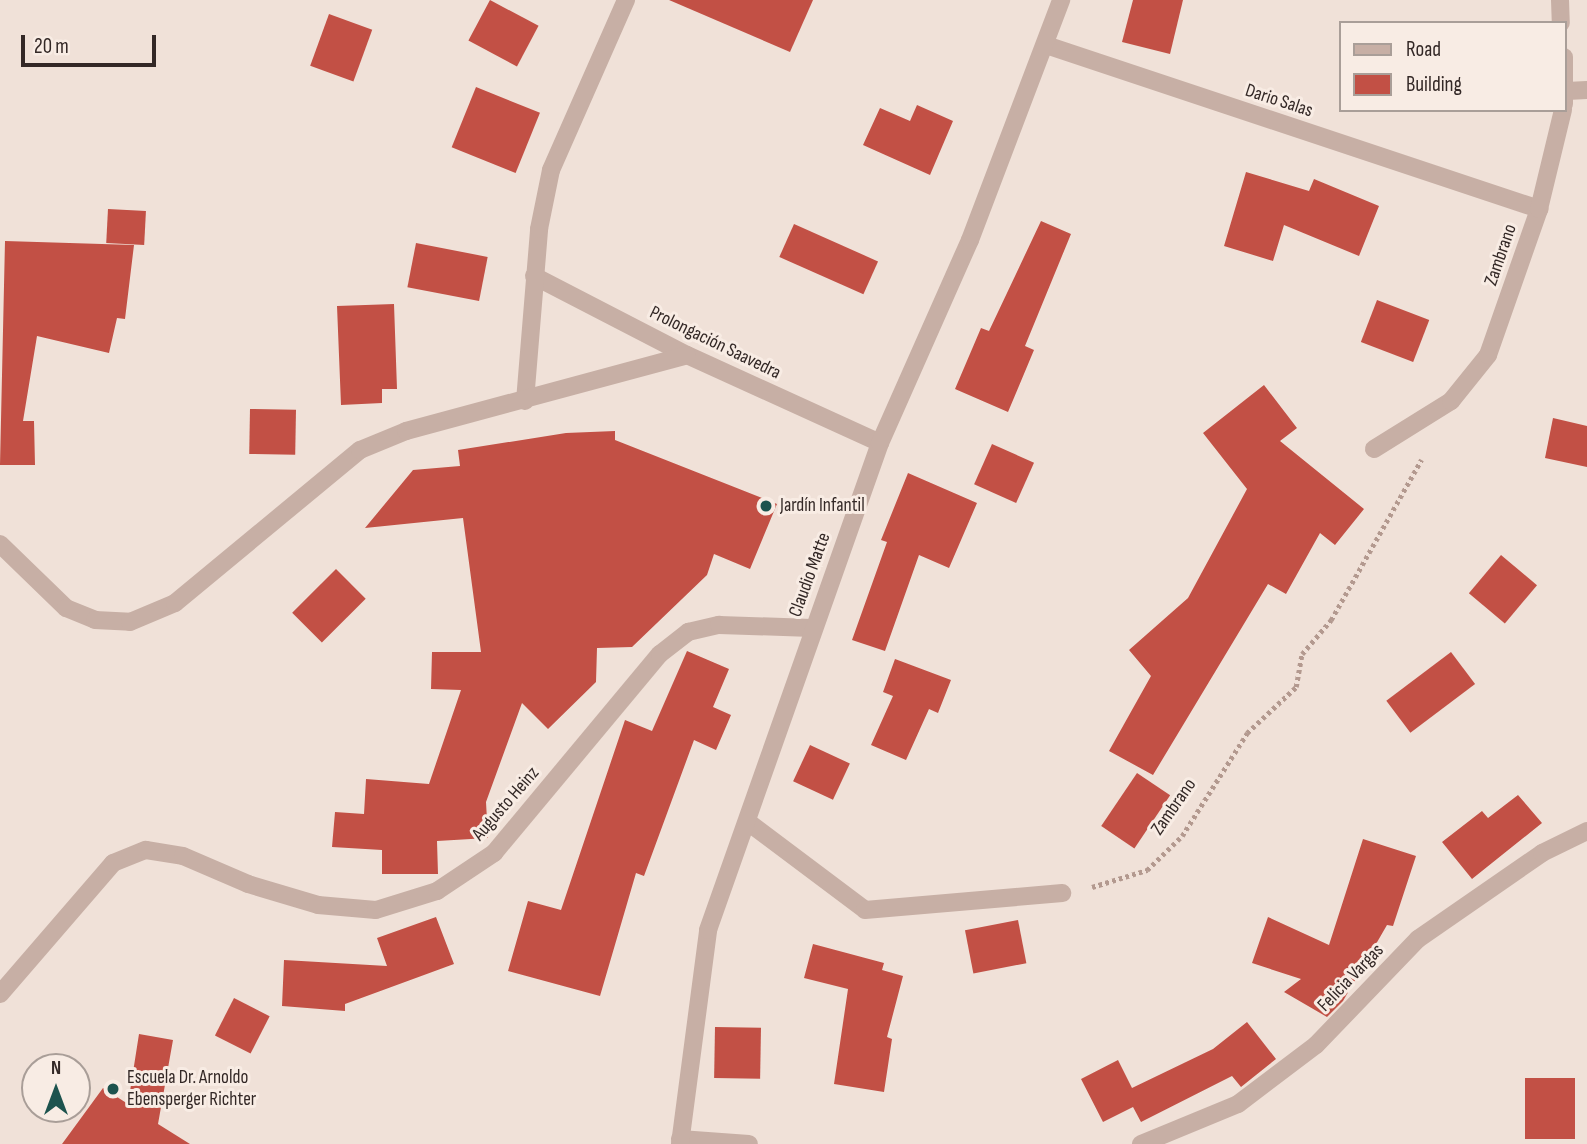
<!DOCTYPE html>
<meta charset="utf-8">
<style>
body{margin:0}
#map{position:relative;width:1587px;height:1144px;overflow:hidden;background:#f0e1d8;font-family:"Sofia Sans Condensed",sans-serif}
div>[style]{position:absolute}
.building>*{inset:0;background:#c25045;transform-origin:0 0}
.path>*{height:4.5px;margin-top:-2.25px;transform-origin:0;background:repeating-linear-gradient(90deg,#b3998f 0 3.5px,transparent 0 7px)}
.street>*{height:18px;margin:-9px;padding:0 9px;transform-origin:9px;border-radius:9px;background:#c7afa5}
.dots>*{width:19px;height:19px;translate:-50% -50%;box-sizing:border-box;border:4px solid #f8ece4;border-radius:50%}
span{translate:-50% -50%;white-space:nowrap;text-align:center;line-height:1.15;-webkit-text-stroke:6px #f8ece4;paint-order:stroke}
.street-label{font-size:19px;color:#332826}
.poi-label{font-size:19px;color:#332826}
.left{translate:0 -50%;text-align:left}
.legend{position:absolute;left:1339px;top:21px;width:228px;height:91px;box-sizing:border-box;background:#f8ece4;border:2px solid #a99e98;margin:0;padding:9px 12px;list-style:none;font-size:21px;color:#332826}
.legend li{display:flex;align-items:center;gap:14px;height:35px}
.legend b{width:35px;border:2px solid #a99e98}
.north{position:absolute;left:21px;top:1053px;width:70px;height:70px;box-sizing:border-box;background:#f8ece4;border:2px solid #a99e98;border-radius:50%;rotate:0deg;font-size:19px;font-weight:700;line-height:28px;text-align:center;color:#332826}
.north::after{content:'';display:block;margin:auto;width:24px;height:32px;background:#1d534e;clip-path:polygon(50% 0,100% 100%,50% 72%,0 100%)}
.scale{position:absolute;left:21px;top:35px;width:135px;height:32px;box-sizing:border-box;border:4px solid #332826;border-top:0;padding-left:9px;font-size:21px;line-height:24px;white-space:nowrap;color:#332826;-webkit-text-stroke:5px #f8ece4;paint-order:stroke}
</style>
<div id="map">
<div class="building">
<div style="left:490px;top:0;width:55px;height:46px;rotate:28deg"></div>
<div style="clip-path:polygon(669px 0,813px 0,790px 52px)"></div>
<div style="clip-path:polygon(1133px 0,1183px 0,1170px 54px,1122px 42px)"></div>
<div style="left:329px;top:14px;width:46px;height:55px;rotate:20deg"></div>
<div style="left:476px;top:87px;width:69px;height:65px;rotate:22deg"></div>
<div style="clip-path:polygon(917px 105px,953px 121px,930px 175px,863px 145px,880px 108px,910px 121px)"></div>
<div style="clip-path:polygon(1246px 172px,1309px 191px,1314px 179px,1379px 206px,1359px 256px,1284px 225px,1273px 261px,1224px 246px)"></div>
<div style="left:108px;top:209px;width:38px;height:34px;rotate:3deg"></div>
<div style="clip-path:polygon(1041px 221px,1071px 234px,1025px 346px,1034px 350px,1008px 412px,955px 389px,981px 328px,989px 331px)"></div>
<div style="left:794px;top:224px;width:92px;height:36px;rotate:24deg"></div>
<div style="clip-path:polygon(5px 241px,134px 245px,125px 319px,117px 318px,109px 353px,37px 336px,23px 421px,34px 421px,35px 465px,0 465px)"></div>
<div style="left:416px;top:243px;width:73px;height:45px;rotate:11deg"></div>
<div style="left:1377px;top:300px;width:56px;height:45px;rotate:21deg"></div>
<div style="clip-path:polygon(394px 304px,397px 389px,382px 389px,382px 403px,341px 405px,337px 306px)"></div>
<div style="clip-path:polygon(1264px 385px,1297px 428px,1280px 441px,1364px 509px,1335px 545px,1320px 533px,1286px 594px,1268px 584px,1153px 775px,1109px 751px,1151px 676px,1129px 650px,1188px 598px,1247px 489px,1203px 433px)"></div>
<div style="left:250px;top:409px;width:46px;height:45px;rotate:1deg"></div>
<div style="clip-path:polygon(1553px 418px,1587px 426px,1587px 467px,1545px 458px)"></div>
<div style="clip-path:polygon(615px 431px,615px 440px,777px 504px,750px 569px,714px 554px,707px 575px,632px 647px,597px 648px,596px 682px,548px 729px,522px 703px,486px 802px,488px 838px,437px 841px,438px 874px,382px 874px,382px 850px,332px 847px,335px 812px,364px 814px,366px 779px,429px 784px,461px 690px,431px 689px,432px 652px,481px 652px,463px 518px,365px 528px,413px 470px,460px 466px,458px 450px,566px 433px)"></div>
<div style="left:992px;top:444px;width:46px;height:44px;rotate:24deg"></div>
<div style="clip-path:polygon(908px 473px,977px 503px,949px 568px,919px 555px,885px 651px,852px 640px,887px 542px,881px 540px)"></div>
<div style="left:1501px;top:555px;width:47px;height:50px;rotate:40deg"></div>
<div style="left:336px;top:569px;width:42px;height:62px;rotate:45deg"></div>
<div style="clip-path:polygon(687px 651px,729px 669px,713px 707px,731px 715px,716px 750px,694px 740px,644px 876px,636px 873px,600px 996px,508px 971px,528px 901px,561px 910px,625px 720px,652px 731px)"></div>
<div style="left:1451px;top:652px;width:40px;height:81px;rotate:53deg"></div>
<div style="clip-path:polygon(895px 659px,951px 680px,938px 713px,929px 709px,906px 760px,871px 745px,893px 696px,883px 692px)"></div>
<div style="left:810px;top:745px;width:44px;height:40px;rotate:25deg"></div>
<div style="left:1137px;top:773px;width:40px;height:64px;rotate:34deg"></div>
<div style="clip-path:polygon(1518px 795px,1542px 823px,1472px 879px,1442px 842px,1482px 811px,1488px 818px)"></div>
<div style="clip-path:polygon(1363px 839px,1416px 856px,1393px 926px,1387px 925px,1343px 1001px,1327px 1017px,1284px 992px,1301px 979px,1252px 963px,1268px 917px,1329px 945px)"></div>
<div style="clip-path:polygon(436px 917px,454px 964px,345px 1004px,345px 1011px,282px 1006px,284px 960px,387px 966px,377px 938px)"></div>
<div style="left:1018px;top:920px;width:44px;height:54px;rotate:79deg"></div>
<div style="clip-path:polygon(813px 944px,884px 963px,882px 970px,903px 976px,887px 1037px,892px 1039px,884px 1092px,834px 1084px,848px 989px,804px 978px)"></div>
<div style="left:234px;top:998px;width:40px;height:42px;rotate:27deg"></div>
<div style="clip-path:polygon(1247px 1022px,1276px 1059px,1241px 1087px,1232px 1076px,1141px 1122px,1133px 1107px,1103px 1122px,1081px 1079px,1118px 1060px,1132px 1088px,1213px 1049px)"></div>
<div style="left:715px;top:1027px;width:46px;height:51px;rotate:1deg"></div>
<div style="clip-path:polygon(139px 1034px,173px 1040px,158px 1124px,190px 1144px,62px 1144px,103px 1088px,128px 1104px)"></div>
<div style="left:1525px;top:1078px;width:50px;height:61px"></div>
</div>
<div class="path">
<div style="left:1092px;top:887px;width:58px;rotate:-17.2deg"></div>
<div style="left:1147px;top:870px;width:49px;rotate:-44.2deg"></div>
<div style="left:1182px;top:836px;width:122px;rotate:-57.7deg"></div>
<div style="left:1247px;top:733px;width:67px;rotate:-43.2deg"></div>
<div style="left:1296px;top:687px;width:34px;rotate:-80deg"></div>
<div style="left:1302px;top:654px;width:45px;rotate:-49.5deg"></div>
<div style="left:1331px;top:620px;width:184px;rotate:-60.6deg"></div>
</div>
<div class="street">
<div style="left:1560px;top:0;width:23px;rotate:88deg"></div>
<div style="left:1046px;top:45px;width:520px;rotate:18.4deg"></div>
<div style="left:1564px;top:57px;width:47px;rotate:90deg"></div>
<div style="left:1567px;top:91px;width:20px;rotate:-3deg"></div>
<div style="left:534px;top:276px;width:172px;rotate:27.3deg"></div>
<div style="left:687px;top:355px;width:212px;rotate:24.5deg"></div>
<div style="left:525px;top:401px;width:173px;rotate:-85.3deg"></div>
<div style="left:539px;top:229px;width:60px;rotate:-78.5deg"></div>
<div style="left:551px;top:170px;width:186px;rotate:-66.2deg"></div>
<div style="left:1374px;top:449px;width:91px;rotate:-31.9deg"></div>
<div style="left:1451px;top:401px;width:59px;rotate:-51.2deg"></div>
<div style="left:1488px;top:355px;width:155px;rotate:-70.7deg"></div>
<div style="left:1539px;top:209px;width:102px;rotate:-76.4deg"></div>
<div style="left:0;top:544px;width:92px;rotate:44.1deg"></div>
<div style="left:66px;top:608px;width:31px;rotate:22deg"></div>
<div style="left:95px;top:620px;width:35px;rotate:3deg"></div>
<div style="left:130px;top:622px;width:49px;rotate:-22.9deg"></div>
<div style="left:175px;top:603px;width:240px;rotate:-39.6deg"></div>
<div style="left:360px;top:450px;width:50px;rotate:-22.4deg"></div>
<div style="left:406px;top:431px;width:291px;rotate:-15.1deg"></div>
<div style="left:748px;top:822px;width:146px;rotate:36.9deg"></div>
<div style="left:865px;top:910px;width:198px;rotate:-4.9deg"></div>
<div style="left:0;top:994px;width:173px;rotate:-49.2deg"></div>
<div style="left:113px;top:863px;width:35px;rotate:-22deg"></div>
<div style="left:146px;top:850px;width:37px;rotate:9deg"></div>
<div style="left:183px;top:856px;width:71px;rotate:23.3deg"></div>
<div style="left:248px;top:884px;width:73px;rotate:16.7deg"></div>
<div style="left:318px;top:905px;width:58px;rotate:4.9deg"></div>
<div style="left:376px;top:910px;width:64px;rotate:-17.3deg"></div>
<div style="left:437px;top:891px;width:69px;rotate:-33.7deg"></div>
<div style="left:494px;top:853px;width:259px;rotate:-50.2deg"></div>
<div style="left:660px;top:654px;width:36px;rotate:-38deg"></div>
<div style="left:688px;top:632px;width:32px;rotate:-13deg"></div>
<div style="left:719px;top:625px;width:93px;rotate:1.8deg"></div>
<div style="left:680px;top:1139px;width:69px;rotate:4.1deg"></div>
<div style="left:680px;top:1144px;width:216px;rotate:-82.5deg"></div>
<div style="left:708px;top:930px;width:516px;rotate:-70.55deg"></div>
<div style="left:880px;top:443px;width:222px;rotate:-66.1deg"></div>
<div style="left:970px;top:240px;width:257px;rotate:-69.2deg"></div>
<div style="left:1141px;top:1144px;width:105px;rotate:-22.4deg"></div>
<div style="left:1238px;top:1104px;width:98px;rotate:-37.1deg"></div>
<div style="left:1316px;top:1045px;width:147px;rotate:-46.1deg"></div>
<div style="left:1418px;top:939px;width:151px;rotate:-34.7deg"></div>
<div style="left:1542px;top:853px;width:50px;rotate:-26.1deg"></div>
</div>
<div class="dots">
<div style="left:766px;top:506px;background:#1d534e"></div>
<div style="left:113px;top:1089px;background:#1d534e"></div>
</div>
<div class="street-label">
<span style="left:1279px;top:101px;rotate:18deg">Dario Salas</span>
<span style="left:1501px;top:255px;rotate:-71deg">Zambrano</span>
<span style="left:715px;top:343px;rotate:26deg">Prolongación Saavedra</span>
<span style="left:810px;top:575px;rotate:-70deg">Claudio Matte</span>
<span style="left:506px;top:804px;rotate:-49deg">Augusto Heinz</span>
<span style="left:1174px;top:807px;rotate:-55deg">Zambrano</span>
<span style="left:1351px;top:978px;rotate:-46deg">Felicia Vargas</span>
</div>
<div class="poi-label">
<span class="left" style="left:780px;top:506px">Jardín Infantil</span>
<span class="left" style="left:127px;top:1089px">Escuela Dr. Arnoldo<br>Ebensperger Richter</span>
</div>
<ul class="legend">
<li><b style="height:9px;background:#c7afa5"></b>Road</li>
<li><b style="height:19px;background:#c25045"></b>Building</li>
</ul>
<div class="north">N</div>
<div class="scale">20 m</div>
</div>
